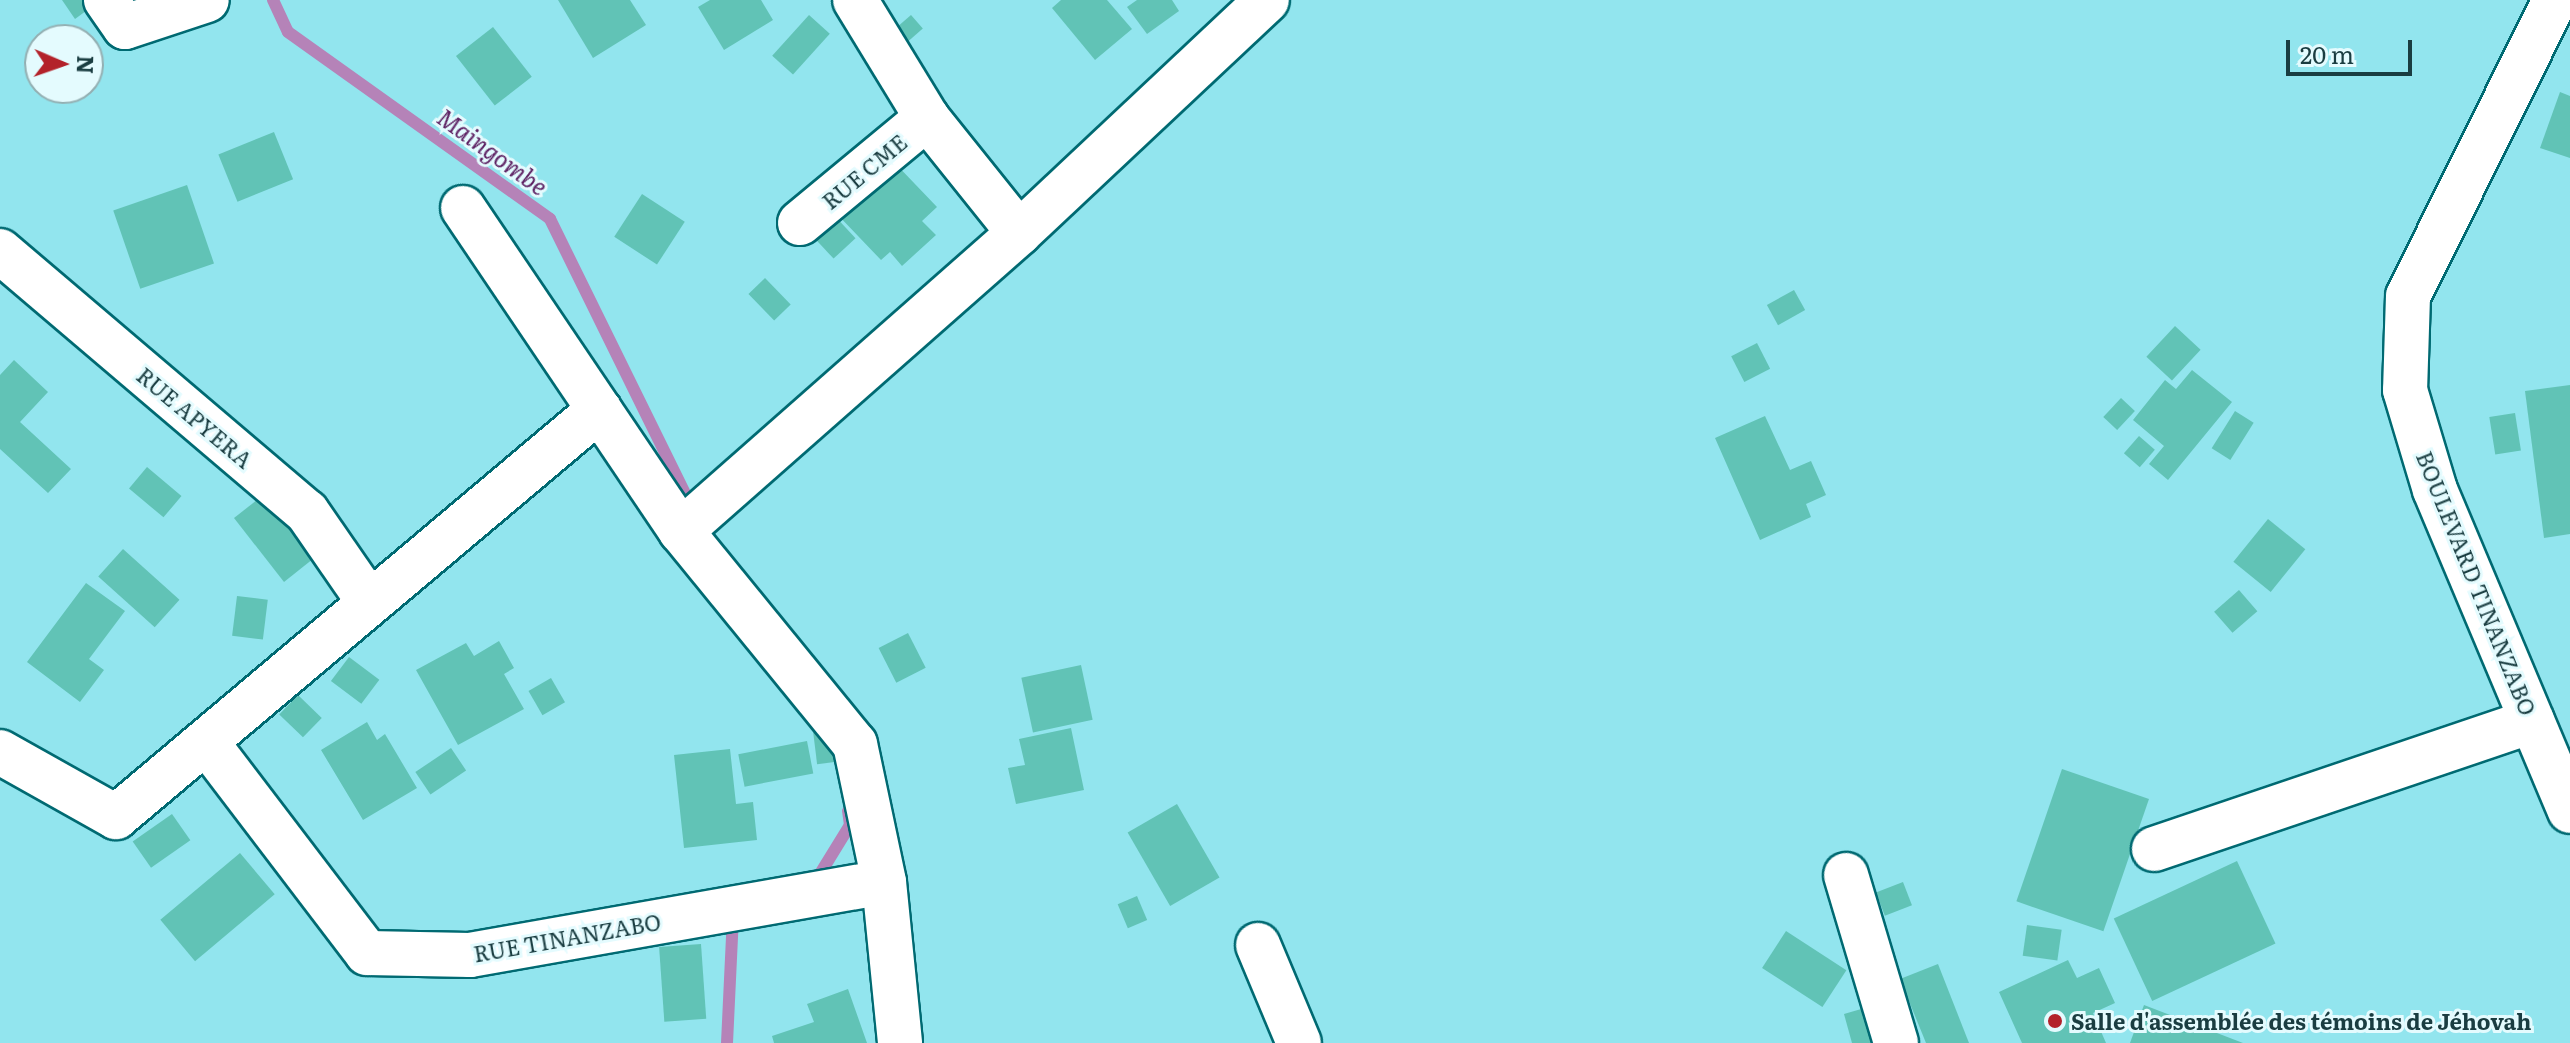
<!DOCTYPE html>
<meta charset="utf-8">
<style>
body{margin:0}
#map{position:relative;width:2570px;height:1043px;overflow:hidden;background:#92e5ee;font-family:Literata,serif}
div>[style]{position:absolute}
.stream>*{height:12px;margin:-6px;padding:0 6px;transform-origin:6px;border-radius:6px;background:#b583b8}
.building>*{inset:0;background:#61c3b6;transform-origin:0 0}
.roads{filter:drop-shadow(2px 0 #006a72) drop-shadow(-2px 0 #006a72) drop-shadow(0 2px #006a72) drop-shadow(0 -2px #006a72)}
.minor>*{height:44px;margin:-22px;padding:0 22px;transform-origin:22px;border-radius:22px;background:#fff}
.dots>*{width:22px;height:22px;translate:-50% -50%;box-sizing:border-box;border:4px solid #e4fbfe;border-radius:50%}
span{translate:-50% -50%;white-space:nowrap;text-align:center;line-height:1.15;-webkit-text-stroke:6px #e4fbfe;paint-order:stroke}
.street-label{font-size:22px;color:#1a3d41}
.poi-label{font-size:22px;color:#1a3d41;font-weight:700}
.left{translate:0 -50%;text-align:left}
.water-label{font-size:24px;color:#5d2163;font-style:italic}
.north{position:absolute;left:24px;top:24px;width:80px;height:80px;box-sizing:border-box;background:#e4fbfe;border:2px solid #93afb2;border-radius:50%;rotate:92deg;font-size:22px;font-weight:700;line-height:32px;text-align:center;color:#1a3d41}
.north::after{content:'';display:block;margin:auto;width:28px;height:36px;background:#b3222a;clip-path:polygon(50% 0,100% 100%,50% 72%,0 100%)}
.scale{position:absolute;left:2286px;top:40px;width:126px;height:36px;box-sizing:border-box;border:4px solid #1a3d41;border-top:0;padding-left:10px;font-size:24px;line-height:28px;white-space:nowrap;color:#1a3d41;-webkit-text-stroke:6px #e4fbfe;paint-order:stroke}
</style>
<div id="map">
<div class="stream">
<div style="left:273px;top:0;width:35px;rotate:65deg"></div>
<div style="left:288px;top:32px;width:322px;rotate:35.5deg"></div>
<div style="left:550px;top:219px;width:323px;rotate:63.8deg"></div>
<div style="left:815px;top:882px;width:67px;rotate:-58.4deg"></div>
<div style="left:850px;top:825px;width:14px;rotate:-98deg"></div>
<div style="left:727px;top:1043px;width:125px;rotate:-87.3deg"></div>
</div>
<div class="building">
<div style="clip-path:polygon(62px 0,101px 0,75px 19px)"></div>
<div style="clip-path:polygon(558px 0,630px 0,646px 25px,593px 58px)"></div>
<div style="clip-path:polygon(710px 0,761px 0,773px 20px,724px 50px,698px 7px)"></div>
<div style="clip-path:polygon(1061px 0,1107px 0,1132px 29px,1095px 60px,1052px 8px)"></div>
<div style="clip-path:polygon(1137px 0,1172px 0,1179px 11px,1147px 34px,1127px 7px)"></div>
<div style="left:809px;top:15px;width:28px;height:55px;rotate:42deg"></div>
<div style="left:911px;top:15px;width:18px;height:34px;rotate:49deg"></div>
<div style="left:493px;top:27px;width:63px;height:47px;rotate:52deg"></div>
<div style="clip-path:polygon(2560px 92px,2570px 96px,2570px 158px,2540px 148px)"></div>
<div style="left:274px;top:132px;width:51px;height:60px;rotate:68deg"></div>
<div style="clip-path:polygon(892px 160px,937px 207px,922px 221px,936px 235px,902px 266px,890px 252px,881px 260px,836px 213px)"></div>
<div style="left:187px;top:185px;width:83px;height:78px;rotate:71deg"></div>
<div style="left:642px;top:194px;width:51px;height:51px;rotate:33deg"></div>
<div style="left:833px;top:214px;width:33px;height:30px;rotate:47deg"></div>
<div style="left:765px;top:278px;width:37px;height:23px;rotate:46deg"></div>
<div style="left:1794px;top:290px;width:23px;height:31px;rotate:61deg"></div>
<div style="left:2175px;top:326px;width:35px;height:42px;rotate:43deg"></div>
<div style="left:1757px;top:343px;width:29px;height:29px;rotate:63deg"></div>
<div style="clip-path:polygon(14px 360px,48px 392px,20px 422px,71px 469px,48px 493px,0 449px,0 375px)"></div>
<div style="clip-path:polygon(2192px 370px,2232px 402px,2168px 480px,2149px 464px,2164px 446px,2133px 420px,2165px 380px,2176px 389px)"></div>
<div style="clip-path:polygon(2570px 385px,2570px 534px,2544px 538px,2525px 391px)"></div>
<div style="left:2121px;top:398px;width:19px;height:26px;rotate:43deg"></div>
<div style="left:2235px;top:411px;width:22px;height:44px;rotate:32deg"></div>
<div style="left:2515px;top:413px;width:38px;height:26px;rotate:81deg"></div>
<div style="clip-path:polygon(1765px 416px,1790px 470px,1811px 461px,1826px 495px,1806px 504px,1811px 517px,1760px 540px,1715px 438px)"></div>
<div style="left:2139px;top:436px;width:21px;height:23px;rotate:41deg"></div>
<div style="left:147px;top:467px;width:45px;height:28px;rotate:40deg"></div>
<div style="clip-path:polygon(271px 489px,338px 539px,284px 582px,234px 518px)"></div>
<div style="left:2268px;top:519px;width:48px;height:55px;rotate:39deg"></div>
<div style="left:123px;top:549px;width:76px;height:37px;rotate:42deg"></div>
<div style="clip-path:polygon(86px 583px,125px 611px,89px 659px,104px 670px,80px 702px,27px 662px)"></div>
<div style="left:2239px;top:590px;width:28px;height:33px;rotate:49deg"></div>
<div style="left:237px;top:596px;width:31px;height:40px;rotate:7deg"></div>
<div style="left:908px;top:633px;width:39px;height:33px;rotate:63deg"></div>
<div style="clip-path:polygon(499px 641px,514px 668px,504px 674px,524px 709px,458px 745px,416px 670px,466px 643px,474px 656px)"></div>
<div style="left:349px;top:657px;width:38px;height:30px;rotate:37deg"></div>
<div style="left:1081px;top:665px;width:56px;height:61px;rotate:78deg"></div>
<div style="left:551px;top:678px;width:28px;height:26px;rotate:60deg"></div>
<div style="left:298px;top:695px;width:33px;height:27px;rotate:44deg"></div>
<div style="clip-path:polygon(367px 722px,377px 740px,385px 734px,417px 788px,363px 820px,321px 750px)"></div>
<div style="clip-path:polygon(1071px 728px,1084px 790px,1016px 804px,1008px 768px,1025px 765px,1019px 739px)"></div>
<div style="left:841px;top:729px;width:32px;height:28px;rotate:83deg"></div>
<div style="left:807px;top:741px;width:33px;height:70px;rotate:79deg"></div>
<div style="left:451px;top:748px;width:27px;height:43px;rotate:56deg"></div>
<div style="clip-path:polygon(730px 749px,736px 804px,753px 802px,757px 840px,684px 848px,674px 755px)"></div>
<div style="left:2062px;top:769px;width:92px;height:140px;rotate:19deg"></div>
<div style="left:1177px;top:804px;width:85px;height:57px;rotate:60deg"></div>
<div style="left:172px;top:814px;width:32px;height:48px;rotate:55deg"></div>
<div style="left:240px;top:853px;width:54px;height:104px;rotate:50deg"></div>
<div style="left:2237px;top:861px;width:91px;height:136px;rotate:65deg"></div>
<div style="left:1903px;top:882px;width:25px;height:29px;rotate:69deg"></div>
<div style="left:1137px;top:896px;width:26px;height:21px;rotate:67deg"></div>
<div style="left:2027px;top:925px;width:35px;height:31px;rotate:8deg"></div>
<div style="left:1786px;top:931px;width:72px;height:44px;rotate:33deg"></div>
<div style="left:701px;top:944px;width:75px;height:42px;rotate:86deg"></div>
<div style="clip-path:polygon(2068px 960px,2077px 978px,2099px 968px,2115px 1003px,2093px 1013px,2106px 1043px,2022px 1043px,1999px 992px)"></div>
<div style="clip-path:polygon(1938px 964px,1969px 1043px,1926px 1043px,1900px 979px)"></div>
<div style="clip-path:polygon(848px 989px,867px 1043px,774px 1043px,772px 1036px,814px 1022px,807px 1004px)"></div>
<div style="clip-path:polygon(1875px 1005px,1886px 1043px,1852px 1043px,1844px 1014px)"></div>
<div style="clip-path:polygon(2144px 1005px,2243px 1043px,2130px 1043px)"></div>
</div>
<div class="roads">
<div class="minor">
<div style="left:106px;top:0;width:33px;rotate:55deg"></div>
<div style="left:125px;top:27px;width:86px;rotate:-18.2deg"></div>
<div style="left:855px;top:0;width:138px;rotate:58.6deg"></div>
<div style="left:927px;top:118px;width:147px;rotate:51.3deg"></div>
<div style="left:2555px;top:0;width:330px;rotate:116.4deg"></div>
<div style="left:2408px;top:296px;width:94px;rotate:91.8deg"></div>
<div style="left:2405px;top:390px;width:104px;rotate:73.3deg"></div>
<div style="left:2435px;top:490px;width:348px;rotate:67.2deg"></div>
<div style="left:463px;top:208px;width:390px;rotate:56deg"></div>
<div style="left:681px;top:531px;width:275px;rotate:50.8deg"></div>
<div style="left:855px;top:744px;width:141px;rotate:78.1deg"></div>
<div style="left:884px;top:882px;width:162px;rotate:84.3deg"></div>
<div style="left:800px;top:223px;width:165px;rotate:-39.6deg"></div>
<div style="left:0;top:251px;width:403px;rotate:40.4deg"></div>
<div style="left:307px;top:512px;width:109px;rotate:55.4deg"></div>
<div style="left:681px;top:531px;width:451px;rotate:-41.4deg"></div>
<div style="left:1019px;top:233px;width:340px;rotate:-43.2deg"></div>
<div style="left:207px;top:743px;width:264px;rotate:52.7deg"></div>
<div style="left:367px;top:953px;width:103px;rotate:1.1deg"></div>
<div style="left:470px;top:955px;width:420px;rotate:-10deg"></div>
<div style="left:0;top:752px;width:133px;rotate:29.3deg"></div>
<div style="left:116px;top:817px;width:632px;rotate:-40.12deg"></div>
<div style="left:2154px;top:849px;width:399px;rotate:-18.7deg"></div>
<div style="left:1846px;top:875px;width:175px;rotate:73.4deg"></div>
<div style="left:1258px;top:945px;width:106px;rotate:67.3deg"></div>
</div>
</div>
<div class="dots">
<div style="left:2055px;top:1021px;background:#b3222a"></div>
</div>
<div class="street-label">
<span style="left:864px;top:171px;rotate:-40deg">RUE CME</span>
<span style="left:195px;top:417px;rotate:40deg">RUE APYERA</span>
<span style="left:2477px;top:583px;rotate:68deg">BOULEVARD TINANZABO</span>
<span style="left:567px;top:937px;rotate:-10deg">RUE TINANZABO</span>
</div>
<div class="poi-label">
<span class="left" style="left:2071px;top:1021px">Salle d'assemblée des témoins de Jéhovah</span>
</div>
<div class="water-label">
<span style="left:493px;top:151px;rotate:36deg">Maingombe</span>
</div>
<div class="north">N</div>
<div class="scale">20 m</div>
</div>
